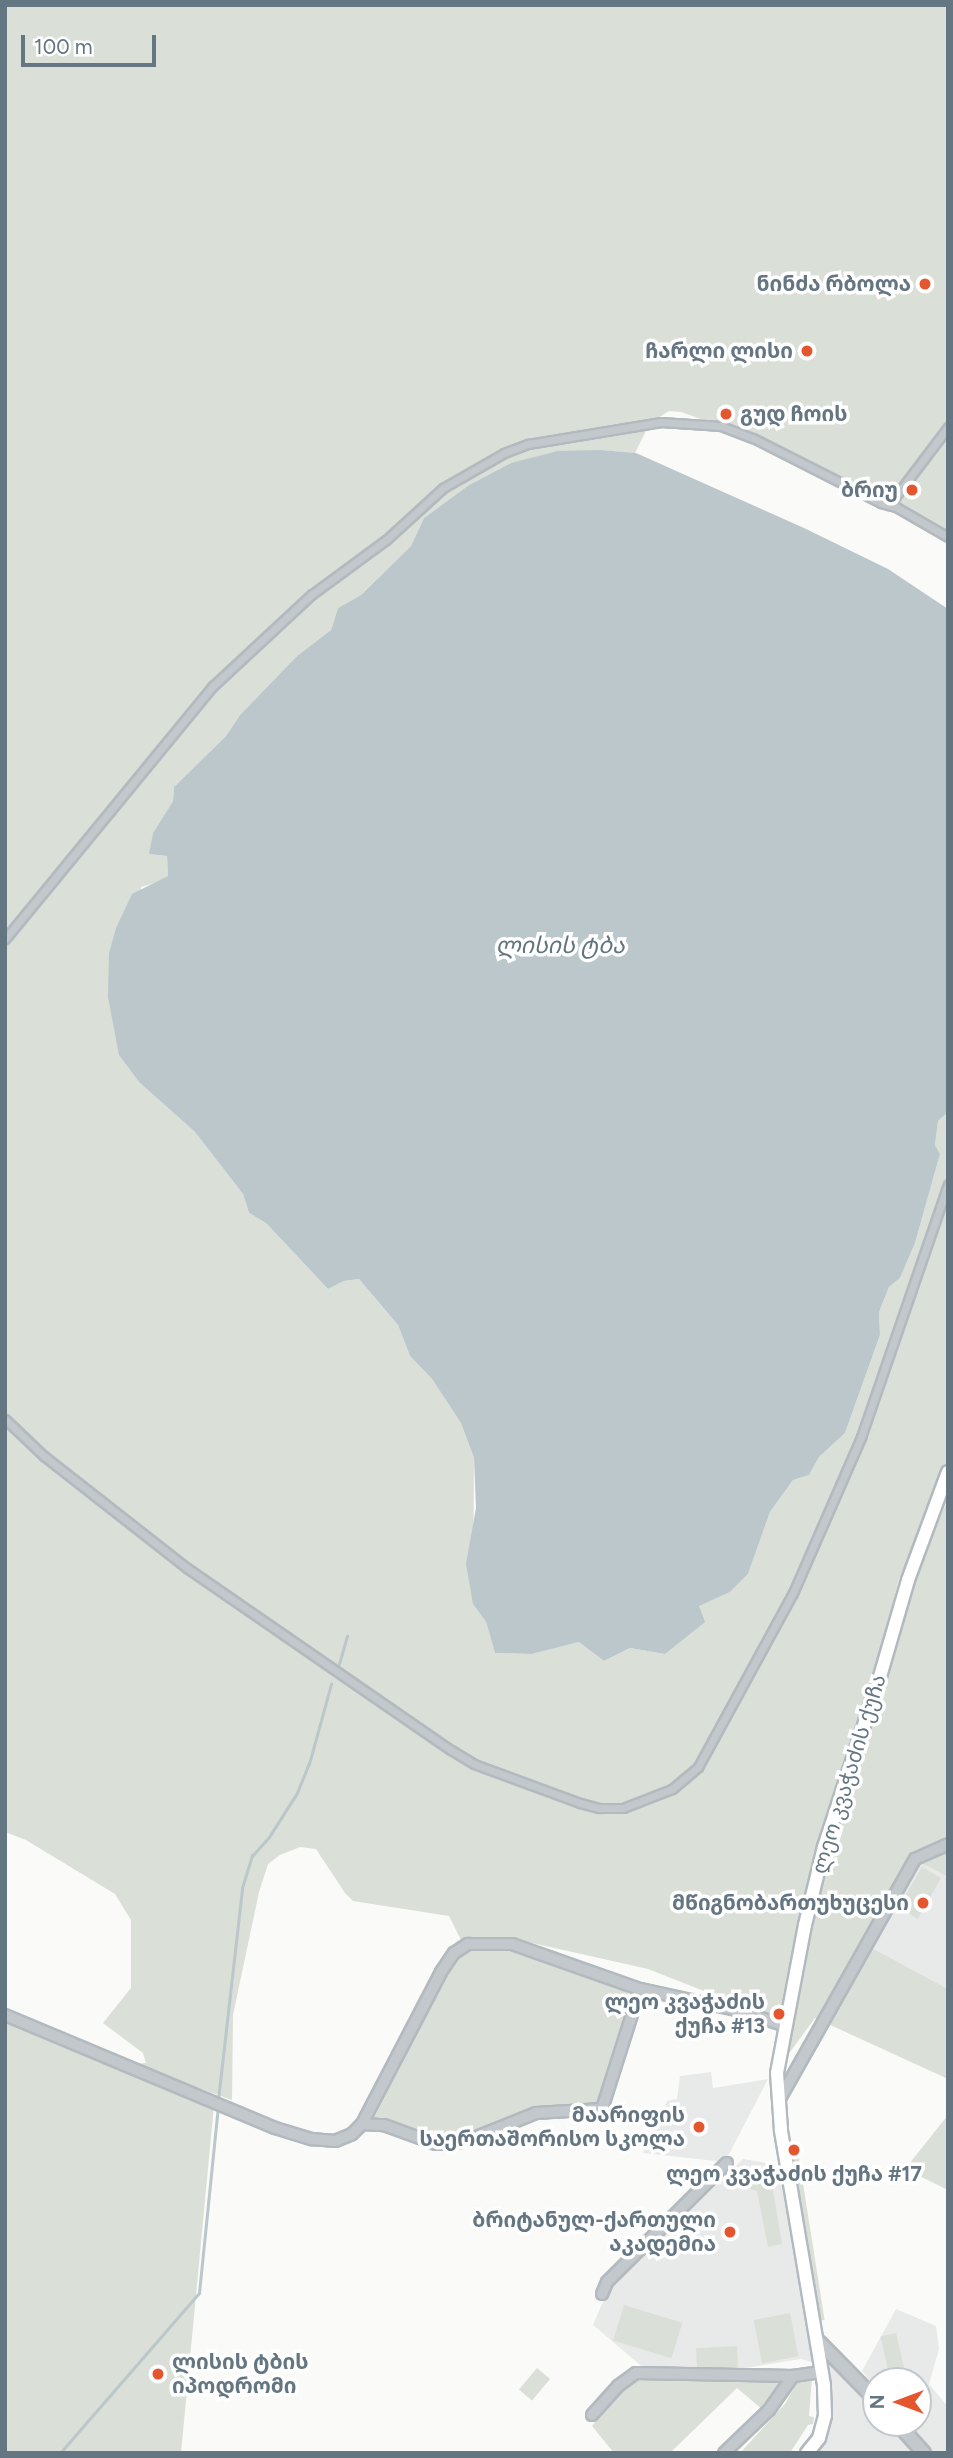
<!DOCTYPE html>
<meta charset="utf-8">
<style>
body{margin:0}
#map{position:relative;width:953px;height:2458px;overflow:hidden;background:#fafaf8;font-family:Figtree,"Noto Sans Georgian",sans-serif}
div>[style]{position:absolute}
.built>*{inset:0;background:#e8e9e9}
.green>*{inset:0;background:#dadfd7;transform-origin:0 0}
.water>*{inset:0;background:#bbc7cb}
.stream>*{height:2.5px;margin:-1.25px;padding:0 1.25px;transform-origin:1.25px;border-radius:1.25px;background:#bbc7cb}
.roads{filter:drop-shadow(2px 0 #b3babf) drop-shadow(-2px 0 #b3babf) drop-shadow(0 2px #b3babf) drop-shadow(0 -2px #b3babf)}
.pedestrian>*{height:7px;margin:-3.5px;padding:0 3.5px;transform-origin:3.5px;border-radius:3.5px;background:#c3c8cc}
.minor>*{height:10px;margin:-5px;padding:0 5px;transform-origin:5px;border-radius:5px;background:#c3c8cc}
.tertiary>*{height:12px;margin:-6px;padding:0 6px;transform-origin:6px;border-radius:6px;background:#c3c8cc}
.secondary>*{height:12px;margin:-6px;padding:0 6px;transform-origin:6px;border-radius:6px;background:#fff}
.dots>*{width:19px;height:19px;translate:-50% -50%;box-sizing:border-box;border:4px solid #fff;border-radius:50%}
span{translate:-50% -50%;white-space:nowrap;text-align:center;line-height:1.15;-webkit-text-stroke:7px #fff;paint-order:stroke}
.poi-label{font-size:21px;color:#657683;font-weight:700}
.right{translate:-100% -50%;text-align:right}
.left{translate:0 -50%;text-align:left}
.street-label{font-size:21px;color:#657683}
.water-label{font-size:23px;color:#60757c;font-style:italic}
.frame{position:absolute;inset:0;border:7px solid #657683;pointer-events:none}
.north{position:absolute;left:862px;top:2367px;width:70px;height:70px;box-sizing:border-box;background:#fff;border:2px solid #c1c8cd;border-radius:50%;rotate:270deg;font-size:19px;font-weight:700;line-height:28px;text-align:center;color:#657683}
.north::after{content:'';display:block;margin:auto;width:24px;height:32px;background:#e4572e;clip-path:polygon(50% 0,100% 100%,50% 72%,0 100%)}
.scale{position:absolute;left:21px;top:35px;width:135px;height:32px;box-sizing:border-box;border:4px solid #657683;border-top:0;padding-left:9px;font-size:21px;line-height:24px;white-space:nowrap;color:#657683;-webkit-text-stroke:5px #fff;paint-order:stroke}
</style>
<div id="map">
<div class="built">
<div style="clip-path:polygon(921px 1863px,948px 1877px,948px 1989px,872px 1948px)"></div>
<div style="clip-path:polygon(711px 2072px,713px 2088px,768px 2079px,725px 2162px,643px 2153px,667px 2101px,677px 2099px,680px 2076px)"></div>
<div style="clip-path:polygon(743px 2159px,772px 2164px,782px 2174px,814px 2363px,801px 2359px,745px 2368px,646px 2370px,593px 2325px,608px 2290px)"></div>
<div style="clip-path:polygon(896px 2309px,936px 2326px,939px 2349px,929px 2384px,948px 2407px,948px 2453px,932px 2453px,907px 2423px,918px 2423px,918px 2381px,876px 2381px,876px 2387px,862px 2371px)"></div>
<div style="clip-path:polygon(819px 2342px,876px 2400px,876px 2423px,897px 2423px,924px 2453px,807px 2453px,825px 2416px)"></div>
</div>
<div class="green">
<div style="clip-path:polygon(5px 5px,948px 5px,948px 543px,923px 525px,721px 426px,681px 412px,669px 411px,650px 423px,635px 453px,601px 450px,511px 463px,469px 485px,424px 518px,411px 546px,361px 595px,338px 608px,331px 630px,297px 656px,240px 715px,226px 736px,174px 787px,173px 801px,153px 833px,150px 854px,167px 856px,168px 876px,161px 881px,141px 887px,140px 1083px,195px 1132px,243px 1194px,249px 1213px,266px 1223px,328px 1289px,344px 1281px,359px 1279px,398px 1325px,410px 1356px,432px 1379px,461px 1423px,474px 1458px,473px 1604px,486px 1622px,495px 1653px,532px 1654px,579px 1642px,604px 1661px,630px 1648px,665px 1654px,698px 1606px,730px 1592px,748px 1574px,770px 1512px,793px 1480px,809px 1475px,819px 1457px,845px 1433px,880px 1335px,879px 1312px,889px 1287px,900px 1278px,915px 1243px,940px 1154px,935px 1145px,938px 1121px,948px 1112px,948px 1468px,899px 1579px,875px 1673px,817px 1844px,794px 1943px,782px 2012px,767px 2016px,648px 1969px,510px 1938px,486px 1937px,462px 1942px,449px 1916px,353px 1901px,345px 1893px,316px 1849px,300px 1847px,280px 1855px,268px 1864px,259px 1892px,233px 2015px,232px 2100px,132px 2064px,146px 2063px,143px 2053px,103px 2023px,131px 1988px,131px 1920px,115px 1894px,26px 1840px,5px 1832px)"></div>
<div style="clip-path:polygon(948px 1499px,948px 1877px,921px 1863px,872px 1948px,948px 1989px,948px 2079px,815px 2018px,785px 2059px,808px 1932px,827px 1860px,881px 1703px,920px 1565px)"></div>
<div style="left:922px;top:1867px;width:22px;height:47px;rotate:30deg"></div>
<div style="clip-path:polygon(508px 1947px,625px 1989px,632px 2002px,600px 2106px,531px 2109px,505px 2123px,461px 2139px,435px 2139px,400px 2125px,373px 2120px,452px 1965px,460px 1955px,474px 1948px)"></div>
<div style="clip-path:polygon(5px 2018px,214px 2105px,181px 2453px,5px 2453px)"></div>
<div style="clip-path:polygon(948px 2115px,948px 2190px,905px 2169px)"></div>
<div style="left:798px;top:2152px;width:170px;height:6px;rotate:81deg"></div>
<div style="clip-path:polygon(753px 2168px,770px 2173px,782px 2244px,768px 2247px,757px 2191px,741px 2186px,741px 2181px)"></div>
<div style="left:624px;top:2305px;width:61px;height:37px;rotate:17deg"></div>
<div style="left:790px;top:2313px;width:44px;height:37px;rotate:79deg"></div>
<div style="left:896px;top:2333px;width:37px;height:16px;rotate:77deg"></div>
<div style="left:737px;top:2346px;width:21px;height:41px;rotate:87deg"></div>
<div style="left:537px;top:2368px;width:17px;height:28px;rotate:40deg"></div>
<div style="clip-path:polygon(812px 2378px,809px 2416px,814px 2417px,813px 2424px,808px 2425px,790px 2453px,740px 2453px,785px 2404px,799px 2379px)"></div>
<div style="clip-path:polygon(637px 2379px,679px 2378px,786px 2380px,763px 2410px,737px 2388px,670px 2453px,614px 2453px,592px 2426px,613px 2399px)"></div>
</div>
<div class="water">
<div style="clip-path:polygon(601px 450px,636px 453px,804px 528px,888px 569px,948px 609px,948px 1112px,938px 1121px,935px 1145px,940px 1154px,915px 1243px,900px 1278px,889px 1287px,879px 1312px,880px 1335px,845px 1433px,819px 1457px,809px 1475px,793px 1480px,770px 1512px,748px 1574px,730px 1592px,699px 1606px,705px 1622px,665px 1654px,630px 1648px,604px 1661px,579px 1642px,532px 1654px,495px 1653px,486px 1622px,473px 1604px,466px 1564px,476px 1508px,474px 1458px,461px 1423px,432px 1379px,410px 1356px,398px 1325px,359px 1279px,344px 1281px,328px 1289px,266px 1223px,249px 1213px,243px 1194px,195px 1132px,140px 1083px,119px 1055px,108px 997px,109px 953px,116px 928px,132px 894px,168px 876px,167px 856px,149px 854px,153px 833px,173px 801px,174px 787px,226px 736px,240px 715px,297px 656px,331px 630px,338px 608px,361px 595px,411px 546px,424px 518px,469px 485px,511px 463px,558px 451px)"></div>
</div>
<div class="stream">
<div style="left:339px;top:1664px;width:29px;rotate:-74deg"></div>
<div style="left:218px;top:2100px;width:213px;rotate:-83.5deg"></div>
<div style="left:242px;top:1888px;width:34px;rotate:-73deg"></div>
<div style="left:252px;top:1856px;width:25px;rotate:-48deg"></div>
<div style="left:269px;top:1837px;width:52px;rotate:-57.5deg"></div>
<div style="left:297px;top:1793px;width:31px;rotate:-68deg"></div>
<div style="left:309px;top:1764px;width:83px;rotate:-74.6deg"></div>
<div style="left:60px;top:2453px;width:212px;rotate:-49deg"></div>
<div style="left:199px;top:2293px;width:187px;rotate:-84.2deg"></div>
</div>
<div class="roads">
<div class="pedestrian">
<div style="left:889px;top:505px;width:98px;rotate:-52.9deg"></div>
<div style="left:5px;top:939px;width:328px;rotate:-50.6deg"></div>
<div style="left:213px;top:686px;width:134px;rotate:-42.9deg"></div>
<div style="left:311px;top:595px;width:93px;rotate:-36.3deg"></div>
<div style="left:386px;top:540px;width:77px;rotate:-42.4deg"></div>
<div style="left:443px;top:488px;width:70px;rotate:-29.8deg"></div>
<div style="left:504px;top:453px;width:26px;rotate:-21deg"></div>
<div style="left:528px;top:444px;width:135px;rotate:-9.4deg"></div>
<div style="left:661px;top:422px;width:60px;rotate:3.8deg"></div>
<div style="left:721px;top:426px;width:34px;rotate:21deg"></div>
<div style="left:753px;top:438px;width:144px;rotate:26.9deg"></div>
<div style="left:881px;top:503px;width:16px;rotate:15deg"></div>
<div style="left:896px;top:507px;width:60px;rotate:30deg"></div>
<div style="left:5px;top:1419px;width:54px;rotate:43.5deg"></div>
<div style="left:44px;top:1456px;width:182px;rotate:38.1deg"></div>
<div style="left:187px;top:1568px;width:321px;rotate:34.6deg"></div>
<div style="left:451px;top:1750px;width:27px;rotate:31deg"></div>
<div style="left:474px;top:1764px;width:113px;rotate:20.2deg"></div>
<div style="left:580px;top:1803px;width:20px;rotate:15deg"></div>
<div style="left:599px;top:1808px;width:24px"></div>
<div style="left:623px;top:1808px;width:53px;rotate:-21.2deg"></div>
<div style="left:672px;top:1789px;width:34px;rotate:-40deg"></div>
<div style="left:698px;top:1767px;width:198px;rotate:-61.4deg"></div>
<div style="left:793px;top:1593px;width:170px;rotate:-66.4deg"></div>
<div style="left:861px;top:1437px;width:267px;rotate:-71deg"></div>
</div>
<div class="minor">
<div style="left:5px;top:2015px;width:293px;rotate:22.7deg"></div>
<div style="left:275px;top:2128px;width:39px;rotate:17deg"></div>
<div style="left:312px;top:2139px;width:23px;rotate:5deg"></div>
<div style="left:335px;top:2141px;width:18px;rotate:-22deg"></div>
<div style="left:352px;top:2134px;width:14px;rotate:-45deg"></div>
<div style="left:362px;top:2124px;width:171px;rotate:-62.5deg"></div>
<div style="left:441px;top:1972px;width:23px;rotate:-56deg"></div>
<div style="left:454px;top:1953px;width:17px;rotate:-33deg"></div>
<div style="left:468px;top:1944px;width:44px"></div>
<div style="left:512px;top:1944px;width:136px;rotate:19.4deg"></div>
<div style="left:640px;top:1989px;width:98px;rotate:12.3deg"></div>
<div style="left:736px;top:2010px;width:52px;rotate:17.7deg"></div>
<div style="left:778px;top:2102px;width:279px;rotate:-60.6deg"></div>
<div style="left:915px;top:1859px;width:36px;rotate:-24deg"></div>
<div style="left:362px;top:2124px;width:22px;rotate:3deg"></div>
<div style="left:384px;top:2125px;width:55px;rotate:20.1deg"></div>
<div style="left:436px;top:2144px;width:28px;rotate:-4deg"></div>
<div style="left:464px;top:2142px;width:78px;rotate:-21.9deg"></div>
<div style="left:536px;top:2113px;width:66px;rotate:-3.5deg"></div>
<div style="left:602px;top:2109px;width:126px;rotate:-72.4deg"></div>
<div style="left:602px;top:2294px;width:13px;rotate:-67deg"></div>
<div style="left:607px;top:2282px;width:169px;rotate:-44.8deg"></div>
<div style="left:592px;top:2415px;width:39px;rotate:-48deg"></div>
<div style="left:618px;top:2386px;width:22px;rotate:-36deg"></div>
<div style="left:636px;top:2373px;width:157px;rotate:1.1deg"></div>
<div style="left:724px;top:2453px;width:62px;rotate:-43.7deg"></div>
<div style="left:769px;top:2410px;width:42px;rotate:-54.8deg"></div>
<div style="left:793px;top:2376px;width:30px;rotate:-8deg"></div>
</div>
<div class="tertiary">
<div style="left:819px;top:2342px;width:81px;rotate:45.5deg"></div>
<div style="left:897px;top:2423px;width:40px;rotate:48deg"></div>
</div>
<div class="secondary">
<div style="left:807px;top:2453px;width:19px;rotate:-51deg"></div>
<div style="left:819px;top:2438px;width:23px;rotate:-75deg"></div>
<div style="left:825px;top:2416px;width:31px;rotate:-92deg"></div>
<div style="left:824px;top:2385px;width:259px;rotate:-99.6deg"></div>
<div style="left:781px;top:2130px;width:57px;rotate:-94deg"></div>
<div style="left:777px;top:2073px;width:151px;rotate:-79.3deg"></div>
<div style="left:805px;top:1925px;width:80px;rotate:-76.3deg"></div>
<div style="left:824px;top:1847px;width:176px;rotate:-71.8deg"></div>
<div style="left:879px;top:1680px;width:104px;rotate:-73.8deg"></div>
<div style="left:908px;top:1580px;width:115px;rotate:-69.7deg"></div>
</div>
</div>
<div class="dots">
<div style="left:925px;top:284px;background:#e4572e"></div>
<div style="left:807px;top:351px;background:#e4572e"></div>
<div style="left:726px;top:414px;background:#e4572e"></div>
<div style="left:912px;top:490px;background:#e4572e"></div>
<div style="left:923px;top:1903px;background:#e4572e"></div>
<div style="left:779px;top:2014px;background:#e4572e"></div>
<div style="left:699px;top:2127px;background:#e4572e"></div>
<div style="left:794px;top:2150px;background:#e4572e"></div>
<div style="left:730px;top:2232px;background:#e4572e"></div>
<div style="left:158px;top:2374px;background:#e4572e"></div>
</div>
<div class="poi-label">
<span class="right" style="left:911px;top:284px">ნინძა რბოლა</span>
<span class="right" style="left:793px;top:351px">ჩარლი ლისი</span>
<span class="left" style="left:740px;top:414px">გუდ ჩოის</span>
<span class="right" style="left:898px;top:490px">ბრიუ</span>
<span class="right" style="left:909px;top:1903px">მწიგნობართუხუცესი</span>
<span class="right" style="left:765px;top:2014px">ლეო კვაჭაძის<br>ქუჩა #13</span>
<span class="right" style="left:685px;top:2127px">მაარიფის<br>საერთაშორისო სკოლა</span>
<span style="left:794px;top:2174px">ლეო კვაჭაძის ქუჩა #17</span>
<span class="right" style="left:716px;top:2232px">ბრიტანულ-ქართული<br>აკადემია</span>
<span class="left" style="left:172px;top:2374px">ლისის ტბის<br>იპოდრომი</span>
</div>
<div class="street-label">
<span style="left:849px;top:1774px;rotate:-73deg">ლეო კვაჭაძის ქუჩა</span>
</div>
<div class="water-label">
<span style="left:560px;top:945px">ლისის ტბა</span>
</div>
<div class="frame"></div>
<div class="north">N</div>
<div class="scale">100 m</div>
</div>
